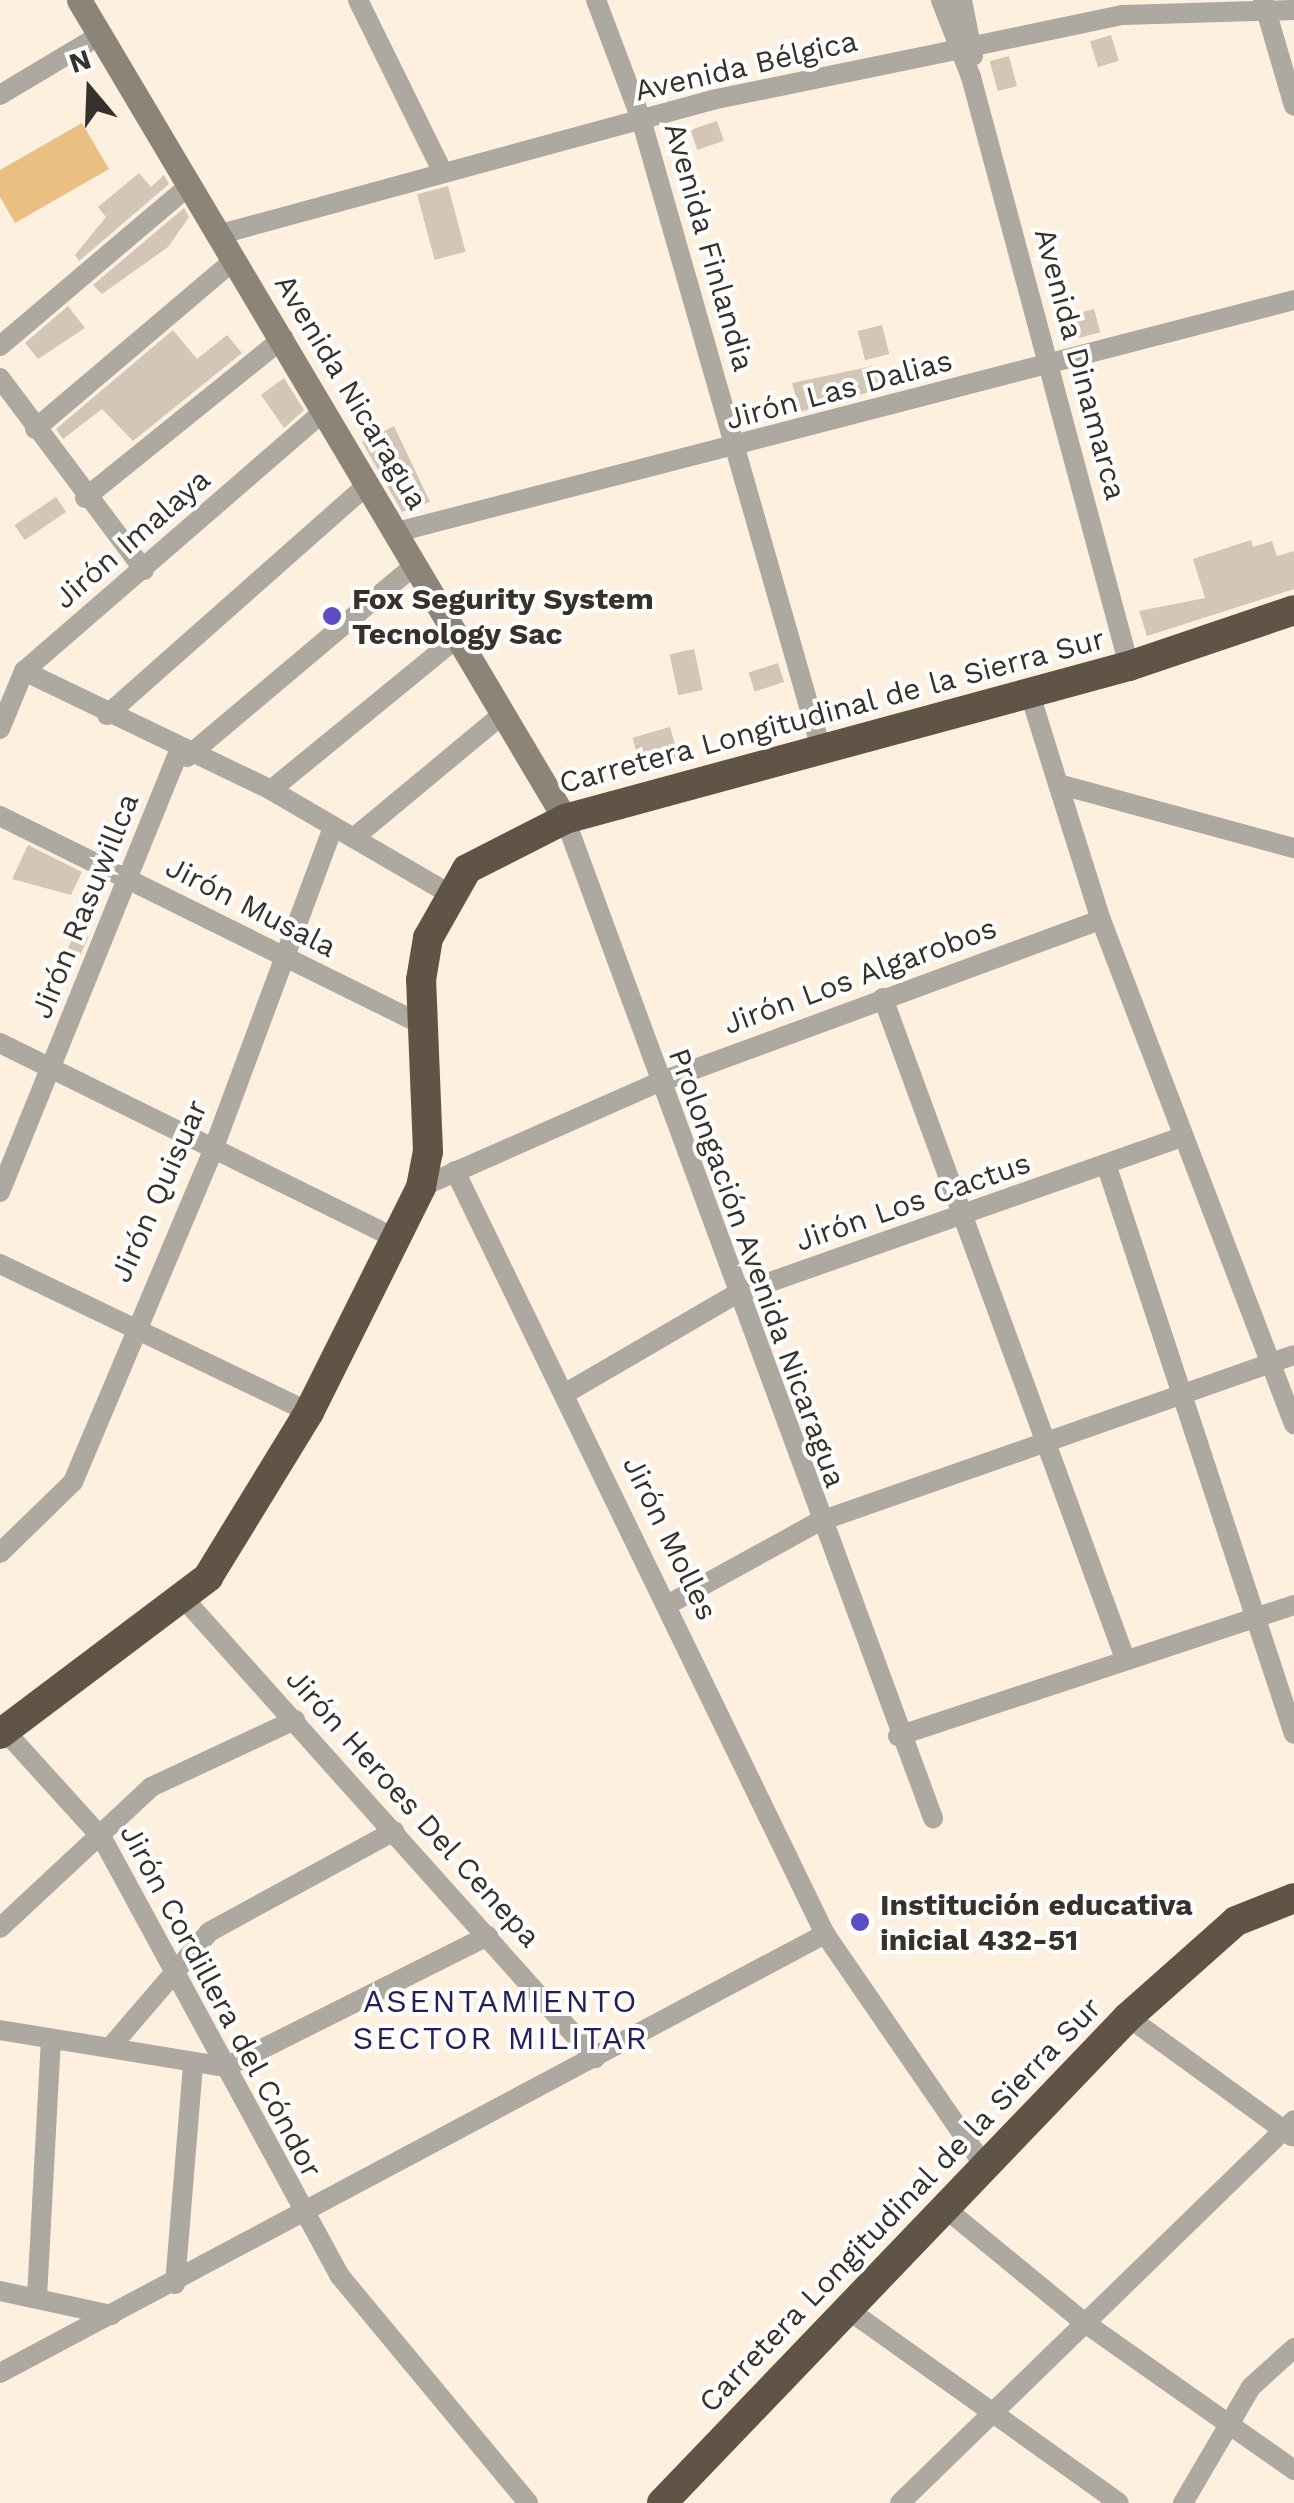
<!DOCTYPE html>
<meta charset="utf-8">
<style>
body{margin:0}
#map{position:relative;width:1294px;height:2503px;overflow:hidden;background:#fdf0df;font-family:"Work Sans",sans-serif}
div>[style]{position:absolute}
.green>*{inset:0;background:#ebbe82}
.building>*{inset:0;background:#d3c6b6;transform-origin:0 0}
.street>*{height:20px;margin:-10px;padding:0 10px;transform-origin:10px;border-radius:10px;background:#ada8a0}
.secondary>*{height:25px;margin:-12.5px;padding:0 12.5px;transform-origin:12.5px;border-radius:12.5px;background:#8c8479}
.highway>*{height:30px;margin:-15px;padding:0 15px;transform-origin:15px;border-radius:15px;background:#605446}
.dots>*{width:28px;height:28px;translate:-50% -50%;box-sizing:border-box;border:5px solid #fff;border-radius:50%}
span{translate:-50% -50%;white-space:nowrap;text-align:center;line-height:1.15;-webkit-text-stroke:8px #fff;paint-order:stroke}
.street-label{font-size:30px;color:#36312b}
.poi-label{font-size:30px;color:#36312b;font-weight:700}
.left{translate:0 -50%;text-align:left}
.neighbourhood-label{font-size:32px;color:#251e58;letter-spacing:2.5px}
.north{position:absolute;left:40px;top:40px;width:100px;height:100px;-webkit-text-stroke:8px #fff;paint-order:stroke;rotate:341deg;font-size:28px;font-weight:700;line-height:40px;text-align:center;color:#36312b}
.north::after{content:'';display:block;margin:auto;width:35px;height:45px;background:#36312b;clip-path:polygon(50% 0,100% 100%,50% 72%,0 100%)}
</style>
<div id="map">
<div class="green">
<div style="clip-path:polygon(82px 123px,109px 169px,15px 223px,0 197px,0 170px)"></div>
</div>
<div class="building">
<div style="left:1111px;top:35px;width:27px;height:22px;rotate:73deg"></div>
<div style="left:1009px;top:56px;width:31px;height:20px;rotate:75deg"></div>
<div style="left:717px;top:121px;width:21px;height:28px;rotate:71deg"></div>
<div style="clip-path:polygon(139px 173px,151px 187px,164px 175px,169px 184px,79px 261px,75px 255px,106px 217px,98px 207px)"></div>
<div style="left:448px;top:186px;width:68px;height:32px;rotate:75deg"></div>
<div style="clip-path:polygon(184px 208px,189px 217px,168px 247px,102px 294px,93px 285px)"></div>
<div style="clip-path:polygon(68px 306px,85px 328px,38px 359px,25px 343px)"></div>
<div style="left:1094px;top:309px;width:24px;height:31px;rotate:75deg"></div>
<div style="left:882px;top:325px;width:30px;height:25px;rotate:76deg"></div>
<div style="clip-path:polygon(173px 330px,197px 359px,227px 335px,242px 353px,133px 441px,102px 409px,63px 439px,56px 429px)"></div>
<div style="clip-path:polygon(873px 366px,880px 389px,800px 412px,792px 383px)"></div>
<div style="clip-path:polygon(284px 378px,304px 410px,284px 428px,261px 395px)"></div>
<div style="clip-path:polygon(394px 426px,430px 502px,402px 512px,362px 442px)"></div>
<div style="left:56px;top:497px;width:18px;height:50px;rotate:56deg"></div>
<div style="clip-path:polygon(1251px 540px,1253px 547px,1272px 541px,1277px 556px,1294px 551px,1294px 589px,1147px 636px,1139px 611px,1205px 598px,1193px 559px)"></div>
<div style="left:694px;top:649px;width:42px;height:25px;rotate:78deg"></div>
<div style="left:778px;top:663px;width:20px;height:31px;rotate:72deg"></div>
<div style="left:670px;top:727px;width:33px;height:39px;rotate:74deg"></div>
<div style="clip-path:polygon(28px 845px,82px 872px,71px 895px,12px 879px)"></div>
<div style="left:76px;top:931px;width:14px;height:21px;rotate:25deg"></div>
</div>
<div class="street">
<div style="left:358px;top:0;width:191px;rotate:63.8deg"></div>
<div style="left:596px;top:0;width:127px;rotate:69.3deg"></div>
<div style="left:641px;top:119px;width:651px;rotate:74.04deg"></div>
<div style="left:941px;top:0;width:83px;rotate:68.7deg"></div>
<div style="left:971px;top:77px;width:610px;rotate:74.98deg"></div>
<div style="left:962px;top:0;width:57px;rotate:78.9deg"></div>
<div style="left:1263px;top:0;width:110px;rotate:73.7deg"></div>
<div style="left:0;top:95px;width:119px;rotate:-30.9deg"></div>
<div style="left:221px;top:234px;width:509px;rotate:-15.26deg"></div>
<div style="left:712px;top:100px;width:248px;rotate:-11.6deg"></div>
<div style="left:955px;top:50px;width:172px;rotate:-11.8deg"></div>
<div style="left:1123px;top:15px;width:171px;rotate:-1.7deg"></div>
<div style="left:0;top:346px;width:250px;rotate:-40.3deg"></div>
<div style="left:0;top:378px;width:240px;rotate:53.1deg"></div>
<div style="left:35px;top:429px;width:261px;rotate:-40.3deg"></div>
<div style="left:85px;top:498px;width:255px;rotate:-38.9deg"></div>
<div style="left:397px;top:532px;width:927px;rotate:-14.5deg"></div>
<div style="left:24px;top:671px;width:274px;rotate:25.7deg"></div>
<div style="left:271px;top:790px;width:205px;rotate:30.2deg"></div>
<div style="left:1029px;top:691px;width:97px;rotate:72.7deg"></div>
<div style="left:1058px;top:784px;width:245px;rotate:15.2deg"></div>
<div style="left:107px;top:715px;width:349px;rotate:-41.5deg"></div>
<div style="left:0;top:729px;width:63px;rotate:-67.5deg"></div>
<div style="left:24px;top:671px;width:398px;rotate:-40.9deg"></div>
<div style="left:187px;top:757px;width:299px;rotate:-40.1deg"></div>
<div style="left:1058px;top:784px;width:143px;rotate:72.5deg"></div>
<div style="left:1101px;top:920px;width:540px;rotate:69.05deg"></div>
<div style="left:271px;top:790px;width:242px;rotate:-39.3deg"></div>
<div style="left:0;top:816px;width:470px;rotate:26.3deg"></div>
<div style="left:565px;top:819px;width:1065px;rotate:69.78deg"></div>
<div style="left:356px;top:836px;width:191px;rotate:-39.7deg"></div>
<div style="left:883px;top:998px;width:701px;rotate:69.88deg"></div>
<div style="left:0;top:1043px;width:442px;rotate:26.3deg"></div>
<div style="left:1106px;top:1164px;width:600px;rotate:71.75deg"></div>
<div style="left:455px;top:1171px;width:848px;rotate:64.13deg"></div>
<div style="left:825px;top:1934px;width:279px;rotate:55.5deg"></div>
<div style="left:421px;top:1187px;width:258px;rotate:-23.8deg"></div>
<div style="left:657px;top:1083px;width:473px;rotate:-20.2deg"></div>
<div style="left:0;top:1192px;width:475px;rotate:-67.9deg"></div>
<div style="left:0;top:1264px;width:343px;rotate:25.6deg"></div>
<div style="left:566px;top:1393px;width:197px;rotate:-30.2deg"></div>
<div style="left:736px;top:1294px;width:472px;rotate:-19.4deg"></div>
<div style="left:0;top:1553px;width:102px;rotate:-44.2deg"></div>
<div style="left:73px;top:1482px;width:360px;rotate:-67.1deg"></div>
<div style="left:213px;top:1150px;width:345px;rotate:-69.6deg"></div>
<div style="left:185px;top:1600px;width:615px;rotate:48.17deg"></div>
<div style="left:669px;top:1604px;width:170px;rotate:-28.8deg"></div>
<div style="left:818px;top:1522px;width:504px;rotate:-19.33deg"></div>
<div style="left:4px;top:1730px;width:146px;rotate:47.8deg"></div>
<div style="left:102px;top:1838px;width:497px;rotate:61.5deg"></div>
<div style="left:339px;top:2275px;width:296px;rotate:50.3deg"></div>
<div style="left:898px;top:1736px;width:417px;rotate:-18.3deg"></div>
<div style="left:0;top:1928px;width:207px;rotate:-43deg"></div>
<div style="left:151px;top:1787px;width:159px;rotate:-25deg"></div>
<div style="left:1128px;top:2017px;width:203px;rotate:36deg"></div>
<div style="left:0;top:2030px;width:229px;rotate:9.3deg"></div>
<div style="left:226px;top:2067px;width:293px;rotate:-26.6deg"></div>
<div style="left:114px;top:2043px;width:146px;rotate:-49.4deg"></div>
<div style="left:209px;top:1932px;width:211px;rotate:-28.6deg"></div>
<div style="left:946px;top:2209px;width:180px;rotate:39.4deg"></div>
<div style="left:1085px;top:2323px;width:256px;rotate:35.1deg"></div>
<div style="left:175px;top:2284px;width:218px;rotate:-85.3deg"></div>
<div style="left:0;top:2291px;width:114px;rotate:12.2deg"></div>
<div style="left:37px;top:2297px;width:258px;rotate:-86.9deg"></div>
<div style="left:850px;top:2311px;width:330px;rotate:35.5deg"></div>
<div style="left:0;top:2373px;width:935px;rotate:-28.02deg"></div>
<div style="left:900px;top:2503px;width:549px;rotate:-44.19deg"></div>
<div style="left:1183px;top:2503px;width:134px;rotate:-59.6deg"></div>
<div style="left:1251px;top:2387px;width:58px;rotate:-42.2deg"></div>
</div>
<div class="secondary">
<div style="left:79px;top:0;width:952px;rotate:59.31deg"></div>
</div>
<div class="highway">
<div style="left:0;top:1734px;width:261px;rotate:-37deg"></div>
<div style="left:208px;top:1577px;width:193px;rotate:-58.5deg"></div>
<div style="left:309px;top:1412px;width:251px;rotate:-63.5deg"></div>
<div style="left:421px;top:1187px;width:36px;rotate:-79deg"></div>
<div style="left:428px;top:1152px;width:172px;rotate:-92.3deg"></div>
<div style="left:421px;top:980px;width:43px;rotate:-80.5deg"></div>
<div style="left:428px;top:938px;width:79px;rotate:-60.5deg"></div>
<div style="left:467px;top:869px;width:110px;rotate:-27deg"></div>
<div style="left:565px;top:819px;width:584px;rotate:-15.18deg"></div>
<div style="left:1129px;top:666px;width:174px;rotate:-18.7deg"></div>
<div style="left:662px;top:2503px;width:673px;rotate:-46.2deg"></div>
<div style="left:1128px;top:2017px;width:144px;rotate:-41.6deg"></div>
<div style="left:1236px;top:1921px;width:62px;rotate:-21.6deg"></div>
</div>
<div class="dots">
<div style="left:332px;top:616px;background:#5b4cc4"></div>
<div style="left:860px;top:1922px;background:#5b4cc4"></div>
</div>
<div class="street-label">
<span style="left:746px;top:66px;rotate:-13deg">Avenida Bélgica</span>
<span style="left:709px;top:247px;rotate:74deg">Avenida Finlandia</span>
<span style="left:1080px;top:364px;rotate:75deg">Avenida Dinamarca</span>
<span style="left:839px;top:390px;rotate:-15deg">Jirón Las Dalias</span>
<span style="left:351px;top:392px;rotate:59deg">Avenida Nicaragua</span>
<span style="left:132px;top:539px;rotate:-41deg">Jirón Imalaya</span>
<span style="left:832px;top:711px;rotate:-15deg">Carretera Longitudinal de la Sierra Sur</span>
<span style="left:85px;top:906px;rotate:-68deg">Jirón Rasuwillca</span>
<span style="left:251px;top:907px;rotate:27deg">Jirón Musala</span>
<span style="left:860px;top:976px;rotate:-20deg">Jirón Los Algarobos</span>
<span style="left:159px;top:1191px;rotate:-66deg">Jirón Quisuar</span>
<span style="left:913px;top:1202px;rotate:-19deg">Jirón Los Cactus</span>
<span style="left:757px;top:1268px;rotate:70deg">Prolongación Avenida Nicaragua</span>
<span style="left:670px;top:1538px;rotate:64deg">Jirón Molles</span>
<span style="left:413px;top:1808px;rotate:48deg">Jirón Heroes Del Cenepa</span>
<span style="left:221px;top:2001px;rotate:62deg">Jirón Cordillera del Cóndor</span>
<span style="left:900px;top:2205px;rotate:-46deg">Carretera Longitudinal de la Sierra Sur</span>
</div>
<div class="poi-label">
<span class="left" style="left:352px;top:616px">Fox Segurity System<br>Tecnology Sac</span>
<span class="left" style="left:880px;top:1922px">Institución educativa<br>inicial 432-51</span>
</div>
<div class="neighbourhood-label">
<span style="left:501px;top:2020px">ASENTAMIENTO<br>SECTOR MILITAR</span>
</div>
<div class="north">N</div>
</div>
